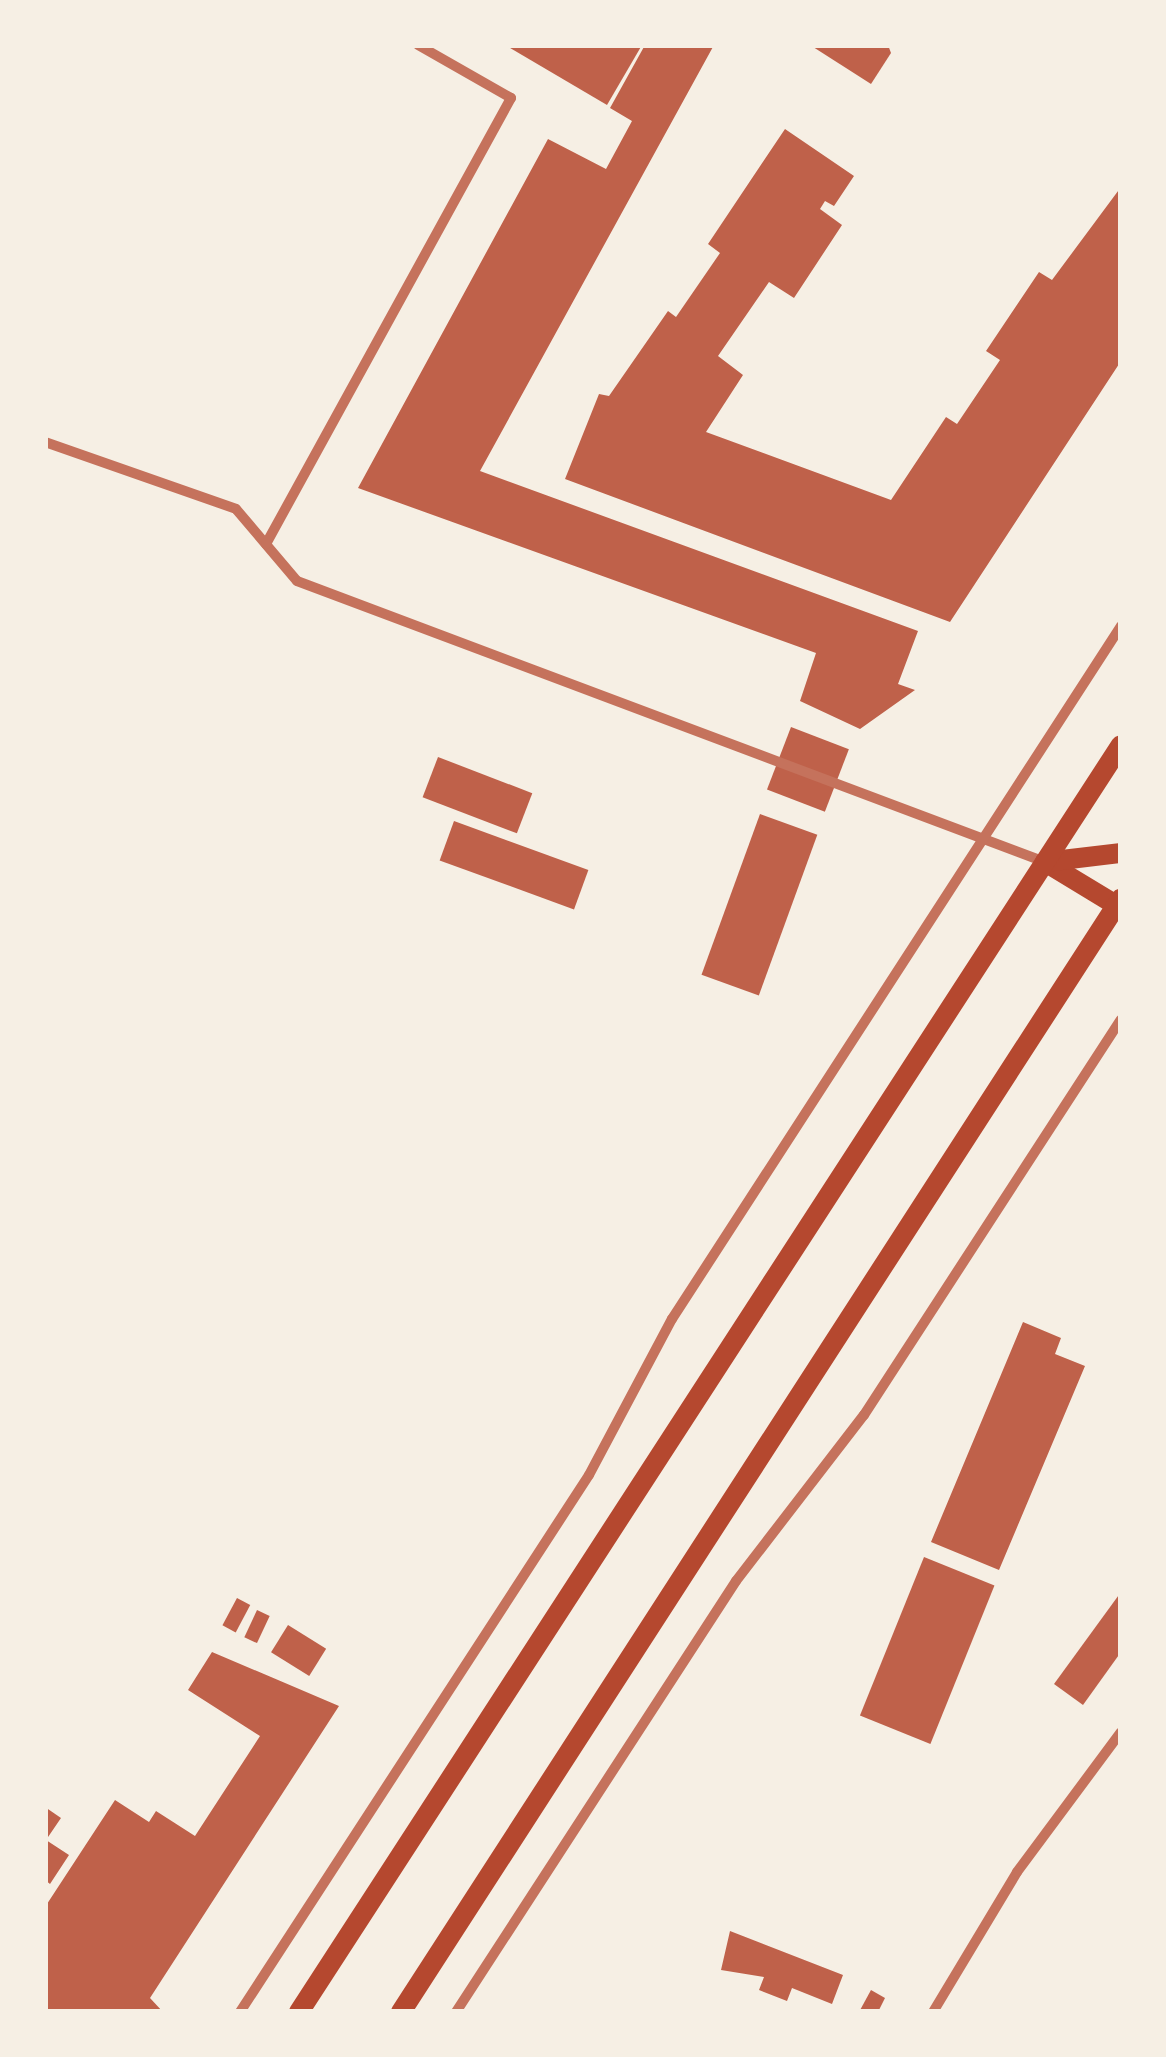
<!DOCTYPE html>
<style>
body{margin:0}
#map{position:relative;width:1166px;height:2057px;overflow:hidden;background:#f6efe4;font-family:"Roboto Condensed",sans-serif}
div>[style]{position:absolute}
.building>*{inset:0;background:#bf614a;transform-origin:0 0}
.minor>*{height:10px;margin:-5px;padding:0 5px;transform-origin:5px;border-radius:5px;background:#c5725c}
.secondary>*{height:20px;margin:-10px;padding:0 10px;transform-origin:10px;border-radius:10px;background:#b5482f}
span{translate:-50% -50%;white-space:nowrap;text-align:center;line-height:1.15;-webkit-text-stroke:8px #f6efe4;paint-order:stroke}
.frame{position:absolute;inset:0;border:48px solid #f6efe4;pointer-events:none}
</style>
<div id="map">
<div class="building">
<div style="clip-path:polygon(505px 45px,642px 45px,607px 105px)"></div>
<div style="clip-path:polygon(645px 45px,714px 45px,480px 471px,918px 631px,898px 684px,915px 690px,860px 729px,800px 701px,816px 653px,358px 488px,548px 139px,606px 169px,632px 121px,610px 108px)"></div>
<div style="clip-path:polygon(810px 45px,888px 45px,891px 53px,871px 84px)"></div>
<div style="clip-path:polygon(785px 129px,854px 176px,834px 206px,825px 201px,820px 209px,842px 225px,794px 298px,769px 282px,718px 356px,743px 375px,706px 432px,891px 500px,946px 417px,957px 424px,1000px 360px,986px 351px,1039px 272px,1052px 280px,1121px 187px,1121px 361px,950px 622px,565px 479px,599px 394px,609px 396px,668px 311px,676px 317px,720px 253px,708px 244px)"></div>
<div style="left:791px;top:727px;width:62px;height:67px;rotate:21deg"></div>
<div style="left:438px;top:757px;width:101px;height:43px;rotate:21deg"></div>
<div style="left:760px;top:814px;width:61px;height:171px;rotate:20deg"></div>
<div style="left:454px;top:821px;width:143px;height:42px;rotate:20deg"></div>
<div style="clip-path:polygon(1023px 1322px,1061px 1338px,1055px 1354px,1085px 1366px,999px 1570px,931px 1542px)"></div>
<div style="left:924px;top:1557px;width:76px;height:171px;rotate:22deg"></div>
<div style="clip-path:polygon(1121px 1592px,1121px 1652px,1083px 1705px,1054px 1684px)"></div>
<div style="left:237px;top:1598px;width:15px;height:31px;rotate:28deg"></div>
<div style="left:257px;top:1610px;width:14px;height:30px;rotate:25deg"></div>
<div style="left:288px;top:1625px;width:45px;height:32px;rotate:32deg"></div>
<div style="clip-path:polygon(212px 1652px,339px 1706px,150px 1998px,163px 2012px,45px 2012px,45px 1907px,115px 1800px,149px 1822px,156px 1811px,195px 1836px,260px 1736px,188px 1690px)"></div>
<div style="clip-path:polygon(45px 1807px,61px 1818px,46px 1840px,69px 1855px,50px 1884px,45px 1880px)"></div>
<div style="clip-path:polygon(730px 1931px,843px 1975px,832px 2004px,792px 1988px,787px 2001px,759px 1990px,764px 1977px,721px 1970px)"></div>
<div style="clip-path:polygon(871px 1990px,885px 1998px,878px 2012px,859px 2012px)"></div>
</div>
<div class="minor">
<div style="left:45px;top:442px;width:202px;rotate:19.3deg"></div>
<div style="left:236px;top:509px;width:94px;rotate:49.7deg"></div>
<div style="left:297px;top:581px;width:799px;rotate:20.59deg"></div>
<div style="left:266px;top:544px;width:509px;rotate:-61.22deg"></div>
<div style="left:511px;top:98px;width:107px;rotate:-150.3deg"></div>
<div style="left:240px;top:2012px;width:640px;rotate:-56.98deg"></div>
<div style="left:589px;top:1475px;width:177px;rotate:-62deg"></div>
<div style="left:672px;top:1319px;width:826px;rotate:-57.06deg"></div>
<div style="left:456px;top:2012px;width:514px;rotate:-56.99deg"></div>
<div style="left:736px;top:1581px;width:210px;rotate:-52.4deg"></div>
<div style="left:864px;top:1415px;width:471px;rotate:-57deg"></div>
<div style="left:933px;top:2012px;width:163px;rotate:-59deg"></div>
<div style="left:1017px;top:1872px;width:174px;rotate:-53.4deg"></div>
</div>
<div class="secondary">
<div style="left:1045px;top:862px;width:89px;rotate:31.2deg"></div>
<div style="left:1045px;top:862px;width:77px;rotate:-6.8deg"></div>
<div style="left:299px;top:2012px;width:1510px;rotate:-57.03deg"></div>
<div style="left:401px;top:2012px;width:1326px;rotate:-57.12deg"></div>
</div>
<div class="frame"></div>
</div>
